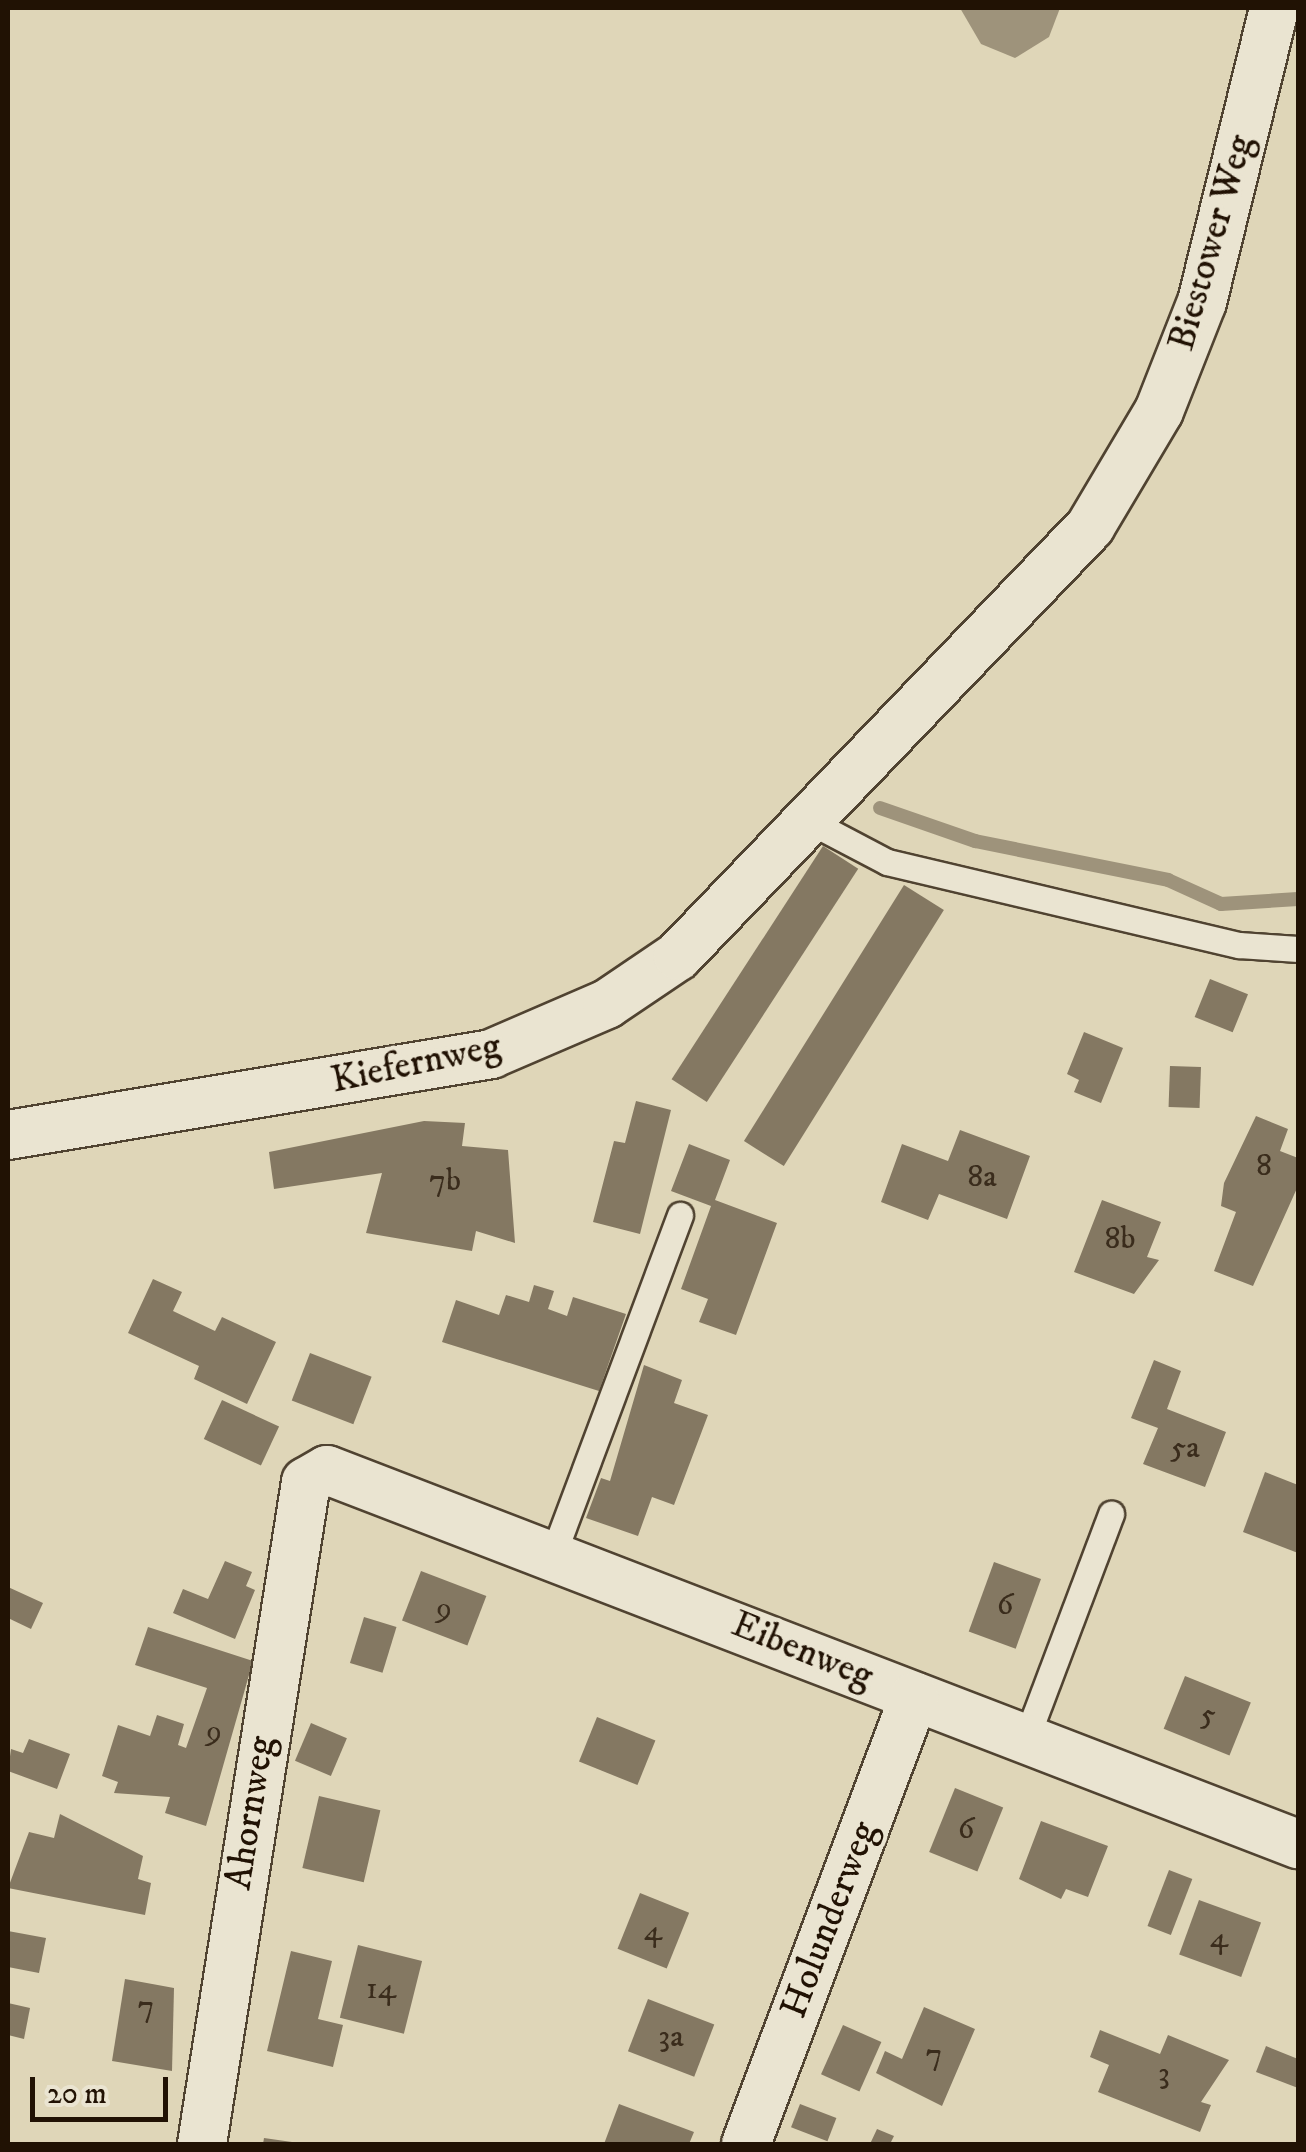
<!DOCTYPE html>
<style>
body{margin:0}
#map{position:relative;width:1306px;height:2152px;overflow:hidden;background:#dfd6b8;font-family:"IM FELL DW Pica",serif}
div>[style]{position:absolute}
.water>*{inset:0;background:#9e937b}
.stream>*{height:14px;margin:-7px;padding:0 7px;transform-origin:7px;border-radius:7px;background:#9e937b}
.building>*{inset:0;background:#847862;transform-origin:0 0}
.roads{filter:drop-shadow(2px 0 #504331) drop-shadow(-2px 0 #504331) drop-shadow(0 2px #504331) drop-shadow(0 -2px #504331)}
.service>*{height:25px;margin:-12.5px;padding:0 12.5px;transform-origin:12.5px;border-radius:12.5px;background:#eae4d1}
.minor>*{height:48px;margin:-24px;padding:0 24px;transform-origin:24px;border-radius:24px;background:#eae4d1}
span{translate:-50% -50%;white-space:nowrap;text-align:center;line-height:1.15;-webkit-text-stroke:8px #eae4d1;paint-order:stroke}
.number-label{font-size:32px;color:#3a2c1c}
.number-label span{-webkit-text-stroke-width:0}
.street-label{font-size:38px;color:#211204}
.frame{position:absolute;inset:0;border:10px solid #211204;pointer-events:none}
.scale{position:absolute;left:30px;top:2077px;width:138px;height:45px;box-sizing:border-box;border:5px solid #211204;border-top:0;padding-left:12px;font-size:30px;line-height:35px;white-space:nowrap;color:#211204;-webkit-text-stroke:8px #eae4d1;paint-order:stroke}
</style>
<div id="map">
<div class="water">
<div style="clip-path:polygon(960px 8px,1060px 8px,1049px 37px,1015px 58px,981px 44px)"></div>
</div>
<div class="stream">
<div style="left:880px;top:808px;width:101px;rotate:19.2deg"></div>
<div style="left:975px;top:841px;width:197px;rotate:11.4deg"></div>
<div style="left:1168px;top:880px;width:58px;rotate:24.4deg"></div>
<div style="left:1221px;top:904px;width:77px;rotate:-3.7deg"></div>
</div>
<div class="building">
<div style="left:823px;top:846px;width:42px;height:278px;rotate:33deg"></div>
<div style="left:904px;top:885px;width:47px;height:302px;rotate:32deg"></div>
<div style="left:1210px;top:979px;width:41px;height:41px;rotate:22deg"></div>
<div style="clip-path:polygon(1084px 1032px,1123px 1048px,1101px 1103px,1074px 1092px,1079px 1080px,1067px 1074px)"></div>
<div style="left:1170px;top:1066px;width:31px;height:41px;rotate:2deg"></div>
<div style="clip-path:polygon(636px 1101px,671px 1110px,640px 1234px,593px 1222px,614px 1141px,625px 1143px)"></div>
<div style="clip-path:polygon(1256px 1116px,1288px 1129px,1280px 1151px,1298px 1158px,1298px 1186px,1253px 1286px,1214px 1271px,1236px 1212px,1221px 1206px,1224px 1183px)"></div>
<div style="clip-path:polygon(424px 1121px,465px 1123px,462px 1146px,508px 1150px,515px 1243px,476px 1231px,472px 1251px,366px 1233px,382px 1173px,274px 1189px,269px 1152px)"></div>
<div style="clip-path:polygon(960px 1130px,1030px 1156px,1007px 1219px,939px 1194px,928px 1220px,881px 1202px,902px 1144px,948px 1161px)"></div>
<div style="clip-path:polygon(689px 1144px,730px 1160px,715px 1200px,777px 1223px,736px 1335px,699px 1322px,708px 1299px,681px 1289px,711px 1206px,671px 1191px)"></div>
<div style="clip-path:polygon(1102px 1200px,1161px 1222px,1147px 1257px,1159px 1260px,1134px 1294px,1074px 1272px)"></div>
<div style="clip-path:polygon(153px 1279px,182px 1292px,173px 1311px,215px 1331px,222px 1317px,276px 1342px,247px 1404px,194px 1379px,199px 1366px,128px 1333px)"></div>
<div style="clip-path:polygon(534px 1285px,554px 1291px,548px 1309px,567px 1316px,573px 1297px,626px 1314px,599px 1391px,442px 1342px,456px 1300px,499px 1315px,506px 1295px,529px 1302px)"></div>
<div style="left:310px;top:1353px;width:66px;height:51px;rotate:21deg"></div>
<div style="clip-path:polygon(1154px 1360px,1181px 1371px,1167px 1409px,1226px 1432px,1205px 1487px,1143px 1464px,1158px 1428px,1131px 1418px)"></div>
<div style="clip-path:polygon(644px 1365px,682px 1380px,674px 1403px,708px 1415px,674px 1505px,652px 1497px,638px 1536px,586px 1518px,601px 1478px,610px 1481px)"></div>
<div style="left:222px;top:1400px;width:63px;height:43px;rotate:25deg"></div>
<div style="clip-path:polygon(1265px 1472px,1298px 1485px,1298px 1553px,1243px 1532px)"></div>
<div style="clip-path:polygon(225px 1561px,252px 1572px,246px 1586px,255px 1590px,235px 1639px,173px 1613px,183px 1589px,208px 1599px)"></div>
<div style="left:994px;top:1562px;width:50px;height:74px;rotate:20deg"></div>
<div style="left:421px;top:1571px;width:70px;height:53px;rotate:21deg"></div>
<div style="clip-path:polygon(8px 1587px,43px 1603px,31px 1629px,8px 1618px)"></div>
<div style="left:364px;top:1617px;width:34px;height:48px;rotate:17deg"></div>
<div style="clip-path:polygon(148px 1627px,253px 1661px,206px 1826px,165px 1813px,170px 1797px,114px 1793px,118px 1782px,102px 1776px,118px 1725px,150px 1736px,157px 1715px,184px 1724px,178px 1745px,186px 1748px,207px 1688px,135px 1665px)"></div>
<div style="left:1185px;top:1676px;width:71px;height:57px;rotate:22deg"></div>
<div style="left:597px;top:1717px;width:63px;height:48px;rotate:22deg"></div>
<div style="left:311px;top:1723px;width:39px;height:41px;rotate:23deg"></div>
<div style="clip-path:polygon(29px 1739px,70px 1754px,57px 1789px,8px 1771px,11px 1749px,23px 1753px)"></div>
<div style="left:955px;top:1788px;width:52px;height:69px;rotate:22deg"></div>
<div style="left:319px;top:1796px;width:63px;height:74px;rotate:13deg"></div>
<div style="clip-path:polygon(60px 1814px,143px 1856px,138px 1879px,151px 1883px,145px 1915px,8px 1888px,29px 1832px,54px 1838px)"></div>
<div style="clip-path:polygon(1041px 1821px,1108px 1846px,1088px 1897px,1066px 1889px,1061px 1899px,1019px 1879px)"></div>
<div style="left:1169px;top:1870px;width:25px;height:60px;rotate:21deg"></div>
<div style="left:640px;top:1893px;width:53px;height:60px;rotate:22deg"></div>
<div style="left:1199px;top:1900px;width:66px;height:58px;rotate:20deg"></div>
<div style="clip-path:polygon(8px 1931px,46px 1938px,39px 1973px,8px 1967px)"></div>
<div style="left:358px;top:1945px;width:66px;height:75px;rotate:14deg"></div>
<div style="clip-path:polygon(291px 1951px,332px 1961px,318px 2019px,343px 2025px,333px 2067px,267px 2051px)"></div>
<div style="clip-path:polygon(125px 1979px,174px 1988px,172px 2071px,112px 2061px)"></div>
<div style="left:648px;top:1999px;width:71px;height:56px;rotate:21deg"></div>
<div style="clip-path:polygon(8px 2003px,30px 2008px,24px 2039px,8px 2035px)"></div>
<div style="clip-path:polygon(924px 2007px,975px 2029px,942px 2106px,876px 2073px,885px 2051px,902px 2059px)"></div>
<div style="left:843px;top:2025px;width:42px;height:54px;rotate:24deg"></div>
<div style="clip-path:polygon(1100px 2030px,1160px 2054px,1168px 2035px,1229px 2060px,1201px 2102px,1211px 2105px,1200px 2132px,1098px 2092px,1109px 2065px,1090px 2057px)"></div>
<div style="clip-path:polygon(1266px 2046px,1298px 2059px,1298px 2088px,1256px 2072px)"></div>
<div style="clip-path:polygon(619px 2104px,694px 2132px,689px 2144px,604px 2144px)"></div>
<div style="left:800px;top:2104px;width:39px;height:25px;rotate:21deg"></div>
<div style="clip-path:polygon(877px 2129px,894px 2136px,890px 2144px,870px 2144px)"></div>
<div style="clip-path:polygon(264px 2138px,292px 2142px,292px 2144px,263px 2144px)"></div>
</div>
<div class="roads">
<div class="service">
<div style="left:809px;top:821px;width:88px;rotate:27.7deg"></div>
<div style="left:887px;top:862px;width:362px;rotate:13.3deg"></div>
<div style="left:1239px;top:945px;width:59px;rotate:3.9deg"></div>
<div style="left:554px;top:1552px;width:360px;rotate:-69.5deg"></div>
<div style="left:1026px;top:1739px;width:241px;rotate:-69.3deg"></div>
</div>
<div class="minor">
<div style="left:8px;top:1135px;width:490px;rotate:-9.5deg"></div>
<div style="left:491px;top:1054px;width:126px;rotate:-23.3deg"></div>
<div style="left:607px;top:1004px;width:86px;rotate:-34.1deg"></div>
<div style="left:678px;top:956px;width:595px;rotate:-46.16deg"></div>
<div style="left:1090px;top:527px;width:135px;rotate:-59.3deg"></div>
<div style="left:1159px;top:411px;width:117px;rotate:-68.5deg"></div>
<div style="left:1202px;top:302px;width:303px;rotate:-76.2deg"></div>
<div style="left:202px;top:2144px;width:670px;rotate:-81.07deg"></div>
<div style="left:306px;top:1482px;width:24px;rotate:-30deg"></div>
<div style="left:327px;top:1470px;width:1041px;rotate:21.07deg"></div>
<div style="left:746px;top:2144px;width:478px;rotate:-69.4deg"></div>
</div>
</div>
<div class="number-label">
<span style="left:1264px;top:1166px">8</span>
<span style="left:982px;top:1177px">8a</span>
<span style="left:445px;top:1181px">7b</span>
<span style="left:1120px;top:1239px">8b</span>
<span style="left:1185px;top:1448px">5a</span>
<span style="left:1005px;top:1605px">6</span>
<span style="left:444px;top:1608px">9</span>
<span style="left:1208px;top:1715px">5</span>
<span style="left:214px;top:1731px">9</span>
<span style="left:966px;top:1829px">6</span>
<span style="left:653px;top:1931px">4</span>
<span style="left:1219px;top:1938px">4</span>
<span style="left:381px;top:1989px">14</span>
<span style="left:146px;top:2007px">7</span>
<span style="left:671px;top:2037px">3a</span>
<span style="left:934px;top:2055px">7</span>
<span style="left:1164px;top:2074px">3</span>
</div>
<div class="street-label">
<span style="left:1212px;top:243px;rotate:-74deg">Biestower Weg</span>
<span style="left:416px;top:1064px;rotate:-12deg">Kiefernweg</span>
<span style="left:802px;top:1651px;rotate:22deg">Eibenweg</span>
<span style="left:251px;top:1813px;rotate:-81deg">Ahornweg</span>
<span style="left:830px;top:1920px;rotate:-69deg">Holunderweg</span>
</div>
<div class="frame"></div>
<div class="scale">20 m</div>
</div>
